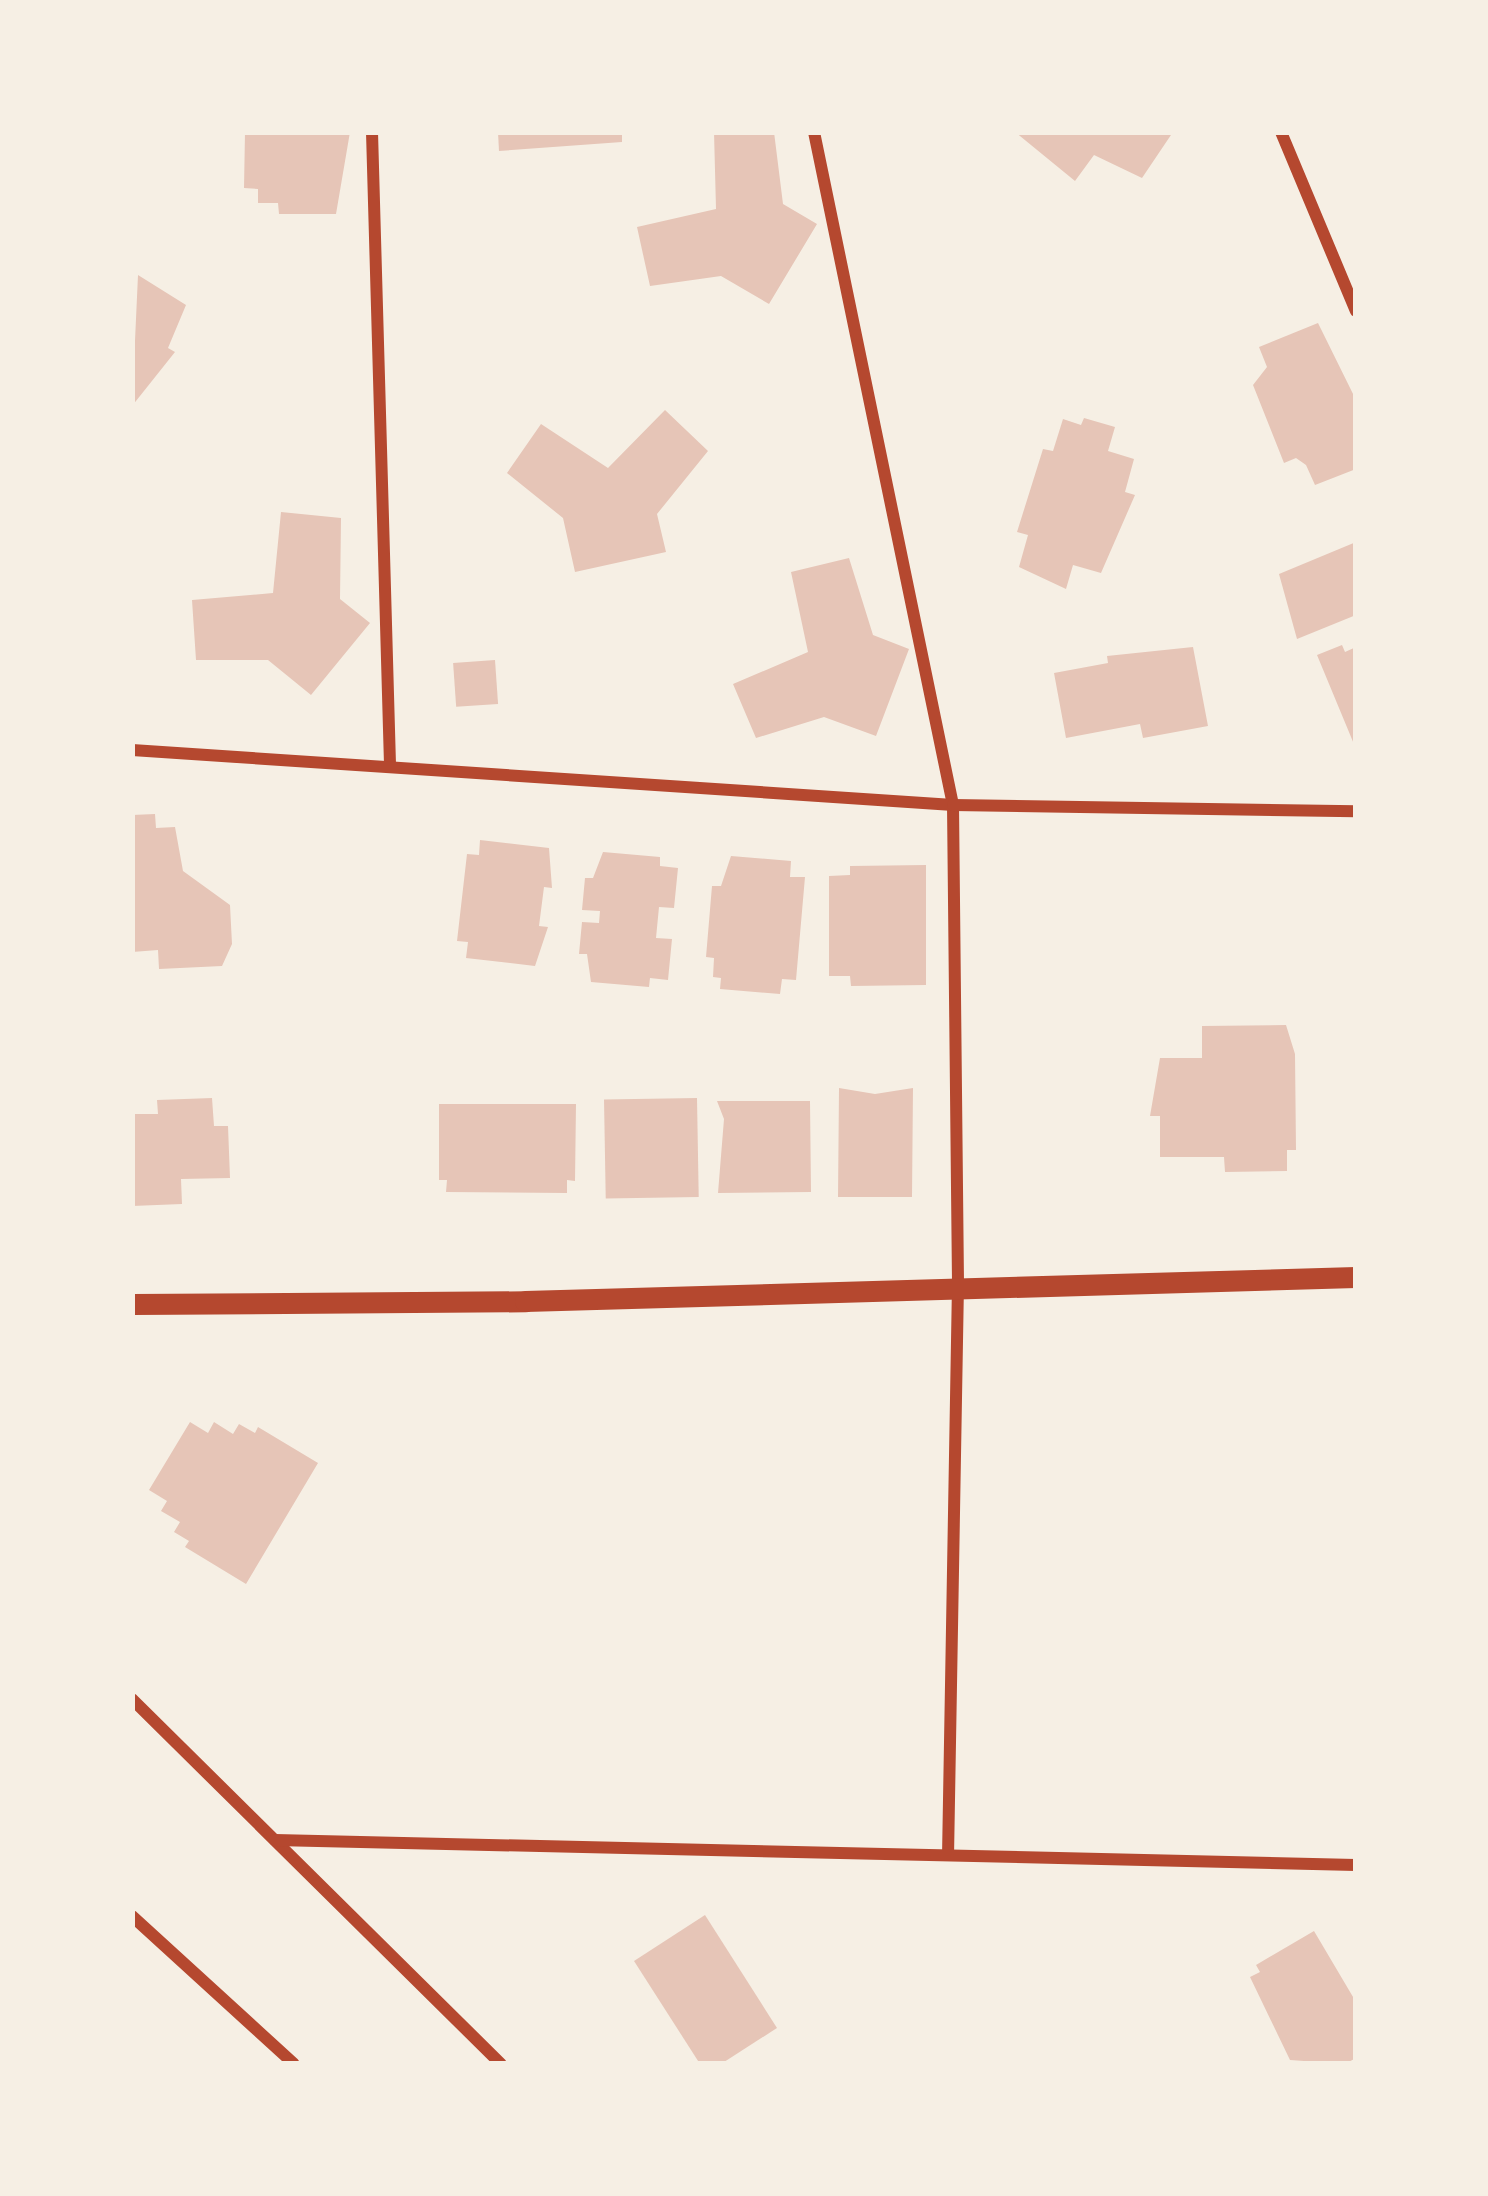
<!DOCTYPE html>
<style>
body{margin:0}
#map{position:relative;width:1488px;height:2196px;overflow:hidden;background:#f6efe4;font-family:Montserrat,sans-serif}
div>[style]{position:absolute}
.building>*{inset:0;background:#e6c5b7;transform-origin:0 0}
.minor>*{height:12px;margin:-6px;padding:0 6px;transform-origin:6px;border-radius:6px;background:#b5482f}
.tertiary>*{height:21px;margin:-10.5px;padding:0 10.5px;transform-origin:10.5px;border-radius:10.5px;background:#b5482f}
span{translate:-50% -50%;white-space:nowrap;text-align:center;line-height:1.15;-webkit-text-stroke:9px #f6efe4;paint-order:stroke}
.frame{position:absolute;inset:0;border:135px solid #f6efe4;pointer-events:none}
</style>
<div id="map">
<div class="building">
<div style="clip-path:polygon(245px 132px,350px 132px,336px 214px,279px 214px,278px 203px,258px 203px,258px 189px,244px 188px)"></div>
<div style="clip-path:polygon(498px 132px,622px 132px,622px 142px,499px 151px)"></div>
<div style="clip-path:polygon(714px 132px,774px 132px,783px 204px,817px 224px,769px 304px,721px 276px,650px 286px,637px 227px,716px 209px)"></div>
<div style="clip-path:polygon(1015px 132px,1173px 132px,1142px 178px,1094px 155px,1075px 181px)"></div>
<div style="clip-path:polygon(138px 275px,186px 305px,168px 348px,175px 352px,132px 406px)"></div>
<div style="clip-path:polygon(1318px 323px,1356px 400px,1356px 469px,1315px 485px,1306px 465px,1296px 458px,1284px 463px,1253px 385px,1267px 367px,1259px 347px)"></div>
<div style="clip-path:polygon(665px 410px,708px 451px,657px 514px,666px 552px,575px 572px,563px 518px,507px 473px,541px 424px,608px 468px)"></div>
<div style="clip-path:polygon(1084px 418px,1115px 427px,1108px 451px,1134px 459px,1125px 492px,1135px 495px,1101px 573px,1073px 565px,1066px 589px,1019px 567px,1028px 535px,1017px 532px,1043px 449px,1053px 451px,1063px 419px,1081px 425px)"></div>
<div style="clip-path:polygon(281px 512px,341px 518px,340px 599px,370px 623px,311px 695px,268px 660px,196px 660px,192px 600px,273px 593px)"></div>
<div style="clip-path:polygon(1356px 542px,1356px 615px,1297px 639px,1279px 574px)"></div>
<div style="clip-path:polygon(849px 558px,873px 635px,909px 649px,876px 736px,824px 717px,756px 738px,733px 684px,808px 652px,791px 572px)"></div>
<div style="clip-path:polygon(1342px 645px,1345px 652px,1356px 647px,1356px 749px,1317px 655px)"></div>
<div style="clip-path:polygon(1193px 647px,1208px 726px,1143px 738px,1140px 724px,1066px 738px,1054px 673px,1108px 663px,1107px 656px)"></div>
<div style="left:495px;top:660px;width:44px;height:42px;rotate:86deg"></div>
<div style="clip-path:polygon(155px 814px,156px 828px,175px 827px,183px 871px,230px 905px,232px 944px,222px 966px,159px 969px,158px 950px,132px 952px,132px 815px)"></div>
<div style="clip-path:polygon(480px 840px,549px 848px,552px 888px,544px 887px,539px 926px,548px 927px,535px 966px,466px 958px,468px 942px,457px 941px,467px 854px,479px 855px)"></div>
<div style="clip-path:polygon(603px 852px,660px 857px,660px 866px,678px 868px,674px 908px,659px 907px,656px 938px,672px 939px,668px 980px,650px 978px,649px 987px,591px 982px,587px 954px,579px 954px,582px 922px,599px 923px,600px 911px,582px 910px,585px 878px,593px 878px)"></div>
<div style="clip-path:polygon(731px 856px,791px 861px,790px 877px,805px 877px,796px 980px,782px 979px,780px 994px,720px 989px,721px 978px,713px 977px,714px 958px,706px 957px,712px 886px,721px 886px)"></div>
<div style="clip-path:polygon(926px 865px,926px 985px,851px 986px,850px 976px,829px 976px,829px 876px,850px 875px,850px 866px)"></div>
<div style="clip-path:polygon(1286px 1025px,1295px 1054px,1296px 1150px,1287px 1150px,1287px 1171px,1225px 1172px,1224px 1157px,1160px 1157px,1160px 1116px,1150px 1116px,1160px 1058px,1202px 1058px,1202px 1026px)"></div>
<div style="clip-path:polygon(839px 1088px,875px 1094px,913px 1088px,912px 1197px,838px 1197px)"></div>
<div style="clip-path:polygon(212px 1098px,214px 1126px,228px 1126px,230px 1178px,181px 1179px,182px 1204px,132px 1206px,132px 1114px,158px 1114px,157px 1100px)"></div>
<div style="left:697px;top:1098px;width:99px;height:93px;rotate:89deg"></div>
<div style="clip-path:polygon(717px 1101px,810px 1101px,811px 1192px,718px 1193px,724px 1119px)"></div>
<div style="clip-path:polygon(439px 1104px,576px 1104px,575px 1181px,567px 1180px,567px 1193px,446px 1192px,447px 1180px,439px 1180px)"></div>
<div style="clip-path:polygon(190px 1422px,208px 1433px,214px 1422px,233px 1434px,239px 1424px,255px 1433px,258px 1427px,318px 1463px,246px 1584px,185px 1547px,189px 1541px,174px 1532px,180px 1522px,161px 1511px,167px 1501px,149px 1490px)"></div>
<div style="clip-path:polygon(705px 1915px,777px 2028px,721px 2064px,700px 2064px,634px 1961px)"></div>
<div style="clip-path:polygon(1314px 1931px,1356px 2002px,1356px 2058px,1345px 2064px,1290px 2060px,1250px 1977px,1260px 1972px,1256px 1965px)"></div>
</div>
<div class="minor">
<div style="left:372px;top:132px;width:633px;rotate:88.37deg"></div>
<div style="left:814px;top:132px;width:687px;rotate:78.33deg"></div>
<div style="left:953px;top:805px;width:479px;rotate:89.4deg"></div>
<div style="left:958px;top:1284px;width:571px;rotate:91deg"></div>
<div style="left:1281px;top:132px;width:194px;rotate:67.3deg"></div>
<div style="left:132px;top:750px;width:823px;rotate:3.83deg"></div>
<div style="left:953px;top:805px;width:403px;rotate:0.9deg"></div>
<div style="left:132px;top:1699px;width:519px;rotate:44.69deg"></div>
<div style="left:275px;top:1840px;width:1081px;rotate:1.32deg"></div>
<div style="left:132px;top:1916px;width:219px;rotate:42.4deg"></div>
</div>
<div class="tertiary">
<div style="left:132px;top:1304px;width:393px;rotate:-0.4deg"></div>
<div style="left:525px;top:1301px;width:831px;rotate:-1.65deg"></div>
</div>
<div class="frame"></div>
</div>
